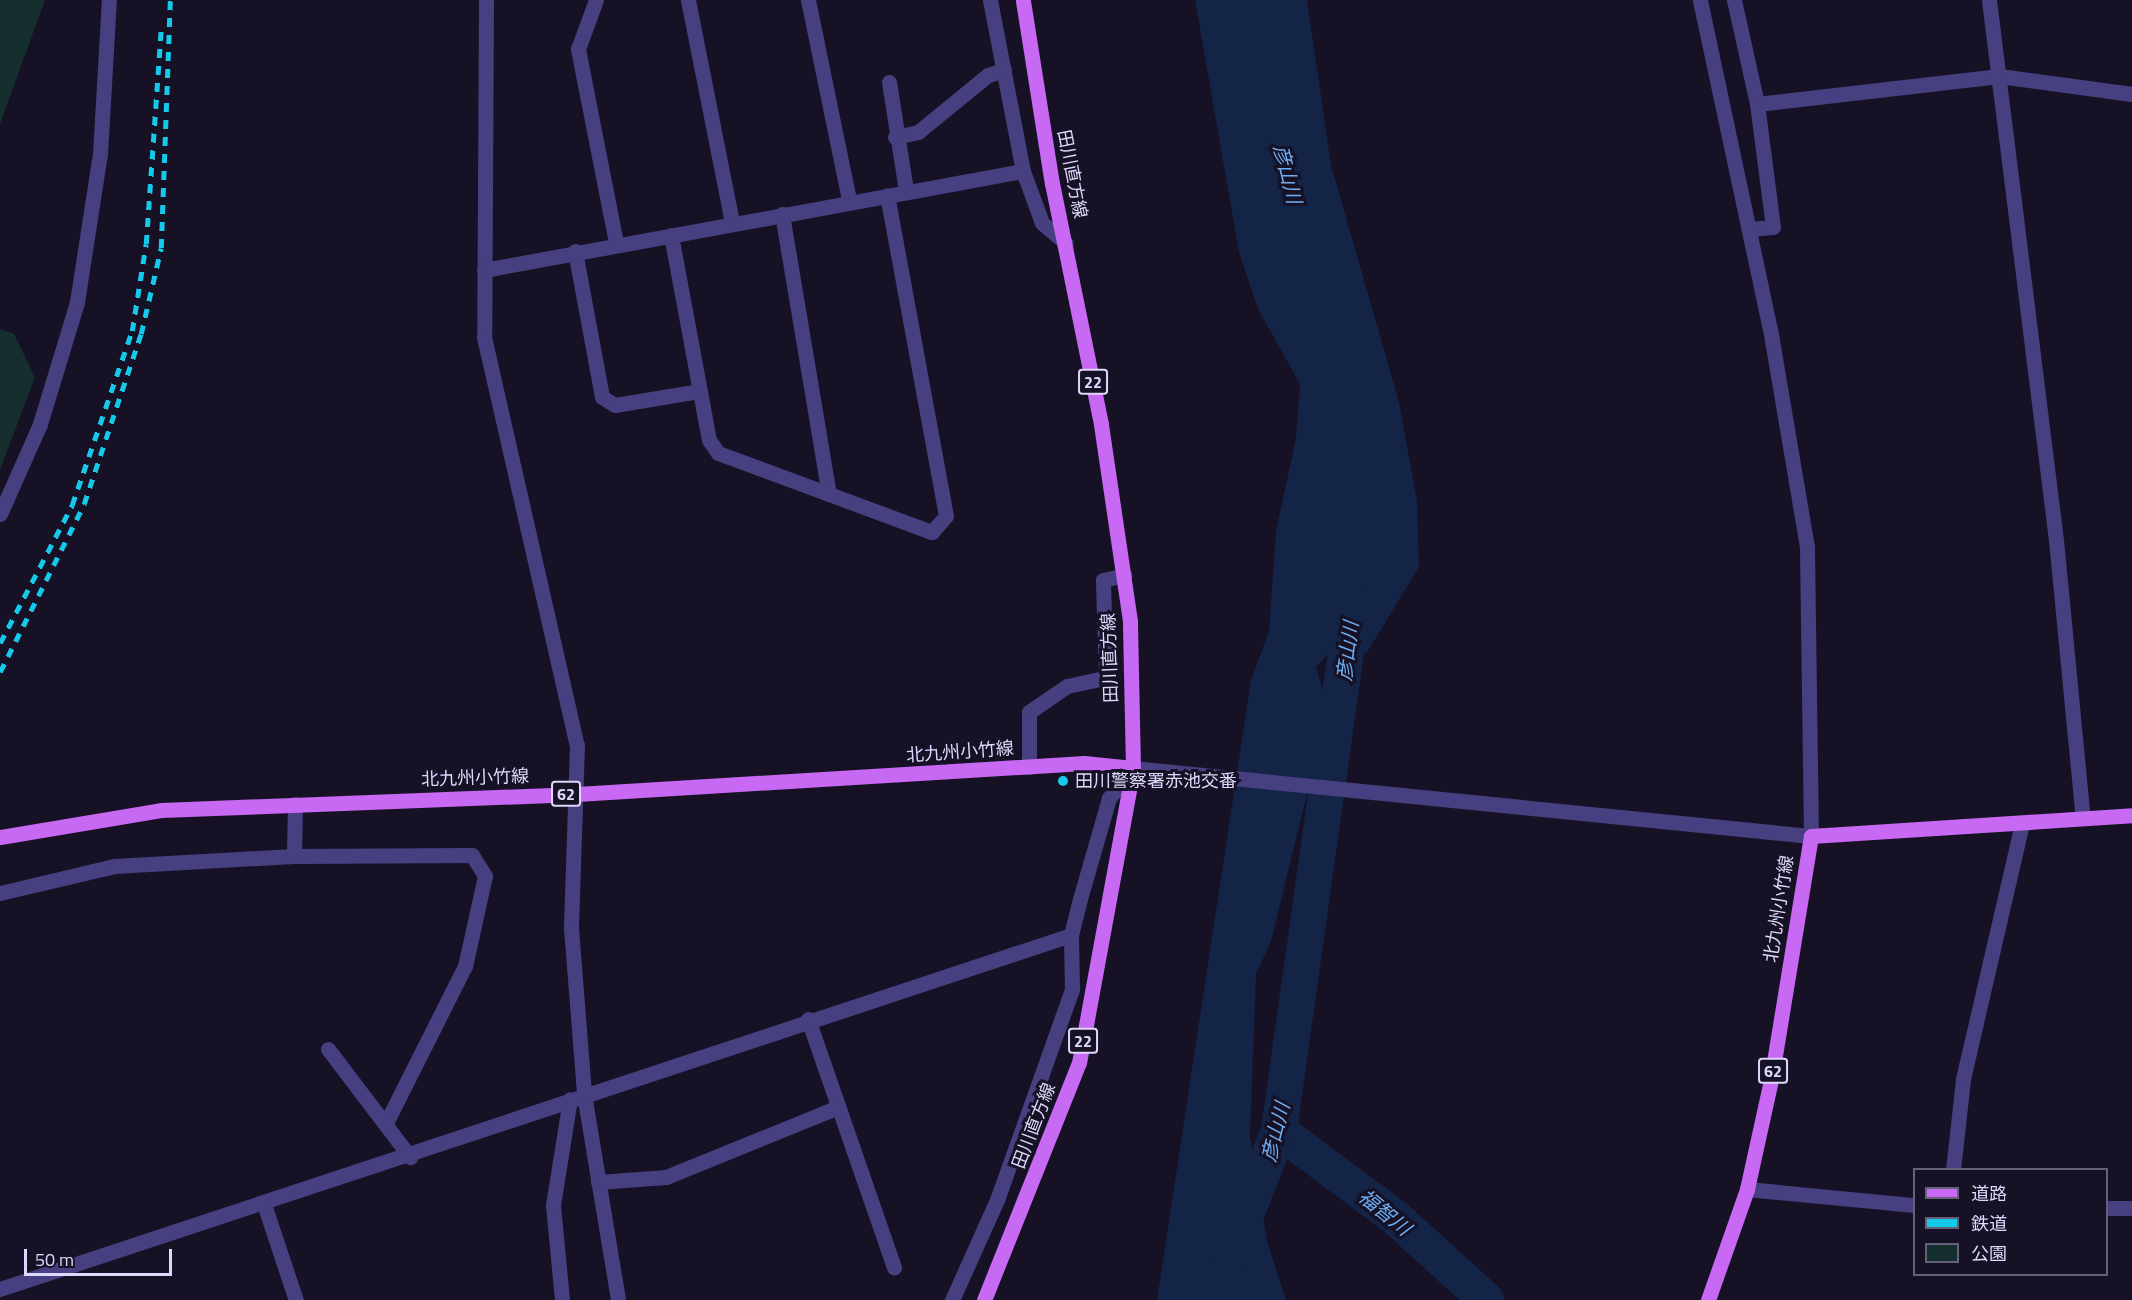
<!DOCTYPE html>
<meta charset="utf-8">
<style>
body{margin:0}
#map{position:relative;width:2132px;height:1300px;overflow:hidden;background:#161125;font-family:"Titillium Web","Noto Sans JP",sans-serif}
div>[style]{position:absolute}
.green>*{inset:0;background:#152e2e}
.water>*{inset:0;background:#132447}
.river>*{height:36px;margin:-18px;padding:0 18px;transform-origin:18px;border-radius:18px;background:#132447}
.minor>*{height:15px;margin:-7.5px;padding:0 7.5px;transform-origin:7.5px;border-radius:7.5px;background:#464080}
.tertiary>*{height:15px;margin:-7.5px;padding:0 7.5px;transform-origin:7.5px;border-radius:7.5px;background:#464080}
.primary>*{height:15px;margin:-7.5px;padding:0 7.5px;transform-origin:7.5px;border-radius:7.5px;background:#c769f2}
.rail>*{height:4.5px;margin-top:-2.25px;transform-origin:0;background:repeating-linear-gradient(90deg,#15c9eb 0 9px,transparent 0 17px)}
.dots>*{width:16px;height:16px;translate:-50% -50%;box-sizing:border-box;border:3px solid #161125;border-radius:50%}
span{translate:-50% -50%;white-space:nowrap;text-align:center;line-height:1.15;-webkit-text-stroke:6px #161125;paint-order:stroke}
.shield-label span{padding:2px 4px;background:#161125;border:2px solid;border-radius:4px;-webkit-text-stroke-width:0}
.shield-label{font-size:16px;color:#ded8fc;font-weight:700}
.street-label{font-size:18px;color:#ded8fc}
.poi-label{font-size:18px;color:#ded8fc}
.left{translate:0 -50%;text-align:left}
.water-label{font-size:20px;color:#6faef3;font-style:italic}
.legend{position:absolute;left:1913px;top:1168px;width:195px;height:108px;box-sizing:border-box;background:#161125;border:2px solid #66617b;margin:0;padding:8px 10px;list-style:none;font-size:18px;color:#ded8fc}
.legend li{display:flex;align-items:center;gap:12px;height:30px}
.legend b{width:30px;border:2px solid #66617b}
.scale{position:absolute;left:24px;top:1249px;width:148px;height:27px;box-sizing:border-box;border:3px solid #ded8fc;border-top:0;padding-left:8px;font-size:18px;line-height:21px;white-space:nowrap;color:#ded8fc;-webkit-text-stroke:4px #161125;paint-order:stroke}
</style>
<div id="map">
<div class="green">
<div style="clip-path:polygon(0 0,45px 0,0 124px)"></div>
<div style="clip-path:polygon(0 329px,14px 334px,35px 377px,0 470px)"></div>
</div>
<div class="water">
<div style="clip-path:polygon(1195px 0,1307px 0,1331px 165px,1399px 402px,1417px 501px,1419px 567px,1366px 654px,1333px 649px,1316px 667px,1328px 709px,1271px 941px,1256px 974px,1250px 1137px,1267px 1241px,1286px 1300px,1157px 1300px,1251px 680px,1269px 631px,1276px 531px,1296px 438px,1300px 384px,1258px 309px,1239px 252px)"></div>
</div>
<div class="river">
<div style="left:1279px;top:1131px;width:146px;rotate:36.6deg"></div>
<div style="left:1396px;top:1218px;width:122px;rotate:42.3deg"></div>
<div style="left:1223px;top:1300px;width:45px;rotate:-81deg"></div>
<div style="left:1230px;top:1256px;width:135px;rotate:-68.7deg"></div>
<div style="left:1279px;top:1130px;width:533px;rotate:-82.02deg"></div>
</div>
<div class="minor">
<div style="left:486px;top:0;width:337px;rotate:90.3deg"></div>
<div style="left:484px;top:337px;width:418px;rotate:77.2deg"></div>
<div style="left:577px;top:745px;width:183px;rotate:91.9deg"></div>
<div style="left:571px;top:928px;width:167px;rotate:85.5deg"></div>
<div style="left:584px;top:1094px;width:209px;rotate:80.6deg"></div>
<div style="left:596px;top:0;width:52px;rotate:110.2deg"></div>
<div style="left:578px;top:49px;width:198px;rotate:78.9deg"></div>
<div style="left:688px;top:0;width:226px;rotate:78.8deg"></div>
<div style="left:808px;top:0;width:204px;rotate:78.4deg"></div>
<div style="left:990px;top:0;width:174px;rotate:79.1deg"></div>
<div style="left:1023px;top:171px;width:55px;rotate:69.9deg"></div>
<div style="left:1042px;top:223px;width:31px;rotate:40deg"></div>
<div style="left:1734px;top:0;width:107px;rotate:77.5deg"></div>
<div style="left:1757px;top:104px;width:244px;rotate:-6.6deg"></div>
<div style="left:1999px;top:76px;width:134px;rotate:7.7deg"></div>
<div style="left:1989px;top:0;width:544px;rotate:82.93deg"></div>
<div style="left:2056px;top:540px;width:279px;rotate:84.5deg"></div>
<div style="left:889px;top:82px;width:109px;rotate:81.1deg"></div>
<div style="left:895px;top:137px;width:24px;rotate:-12deg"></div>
<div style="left:918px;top:132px;width:90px;rotate:-39.2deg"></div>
<div style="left:988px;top:75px;width:17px;rotate:-17deg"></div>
<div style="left:782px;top:214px;width:284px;rotate:80.5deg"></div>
<div style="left:1749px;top:229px;width:24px;rotate:-5deg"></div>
<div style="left:1773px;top:227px;width:124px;rotate:-97.4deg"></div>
<div style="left:671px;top:235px;width:208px;rotate:79.5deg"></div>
<div style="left:709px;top:440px;width:16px;rotate:55deg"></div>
<div style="left:718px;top:453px;width:228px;rotate:20.3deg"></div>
<div style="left:932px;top:532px;width:21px;rotate:-49deg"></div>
<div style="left:946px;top:516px;width:326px;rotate:-100.4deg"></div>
<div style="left:575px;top:251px;width:148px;rotate:79.5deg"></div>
<div style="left:602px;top:397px;width:15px;rotate:32deg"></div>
<div style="left:615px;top:405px;width:86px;rotate:-9.4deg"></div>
<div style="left:484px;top:270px;width:548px;rotate:-10.41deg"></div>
<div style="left:1029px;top:767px;width:55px;rotate:-90deg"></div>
<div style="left:1029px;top:712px;width:46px;rotate:-34.4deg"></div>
<div style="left:1067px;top:686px;width:40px;rotate:-12deg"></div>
<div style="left:1106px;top:678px;width:98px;rotate:-91.8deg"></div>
<div style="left:1103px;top:580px;width:22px;rotate:-13deg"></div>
<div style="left:294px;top:856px;width:178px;rotate:-0.3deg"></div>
<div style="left:472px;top:855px;width:25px;rotate:58deg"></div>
<div style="left:485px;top:876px;width:92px;rotate:102.5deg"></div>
<div style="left:465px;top:966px;width:174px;rotate:116.7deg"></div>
<div style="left:0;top:893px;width:117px;rotate:-13.3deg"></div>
<div style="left:114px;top:866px;width:180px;rotate:-3.2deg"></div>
<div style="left:294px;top:856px;width:52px;rotate:-88.9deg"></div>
<div style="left:808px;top:1019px;width:263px;rotate:70.9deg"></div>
<div style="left:328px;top:1049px;width:136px;rotate:52.8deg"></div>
<div style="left:1953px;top:1170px;width:92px;rotate:-83.7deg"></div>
<div style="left:1963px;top:1079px;width:262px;rotate:-77deg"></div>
<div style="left:598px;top:1182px;width:68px;rotate:-4.2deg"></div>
<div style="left:666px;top:1177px;width:186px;rotate:-22.1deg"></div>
<div style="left:1747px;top:1189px;width:168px;rotate:5.5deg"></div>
<div style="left:264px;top:1204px;width:101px;rotate:71.6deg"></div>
<div style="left:2106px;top:1208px;width:26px"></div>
<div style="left:0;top:1289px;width:1128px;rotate:-18.29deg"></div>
<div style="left:562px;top:1300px;width:95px;rotate:-95.4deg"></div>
<div style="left:553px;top:1205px;width:107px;rotate:-80.9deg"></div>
<div style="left:952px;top:1300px;width:110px;rotate:-65.8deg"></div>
<div style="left:997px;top:1200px;width:224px;rotate:-70.4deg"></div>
<div style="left:1072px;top:989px;width:54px;rotate:-91.1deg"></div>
<div style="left:1071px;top:935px;width:37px;rotate:-76deg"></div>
<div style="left:1080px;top:899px;width:105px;rotate:-74deg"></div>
<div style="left:1109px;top:798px;width:38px;rotate:-51deg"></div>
</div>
<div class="tertiary">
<div style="left:0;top:514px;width:98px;rotate:-66deg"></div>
<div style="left:40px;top:424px;width:127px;rotate:-73.1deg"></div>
<div style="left:77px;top:302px;width:150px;rotate:-81.2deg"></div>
<div style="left:100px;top:154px;width:154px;rotate:-86.7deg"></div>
<div style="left:1133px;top:768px;width:681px;rotate:5.73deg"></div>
<div style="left:1811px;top:836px;width:289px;rotate:-90.8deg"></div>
<div style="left:1807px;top:547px;width:211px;rotate:-99.6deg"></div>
<div style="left:1772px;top:339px;width:347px;rotate:-102deg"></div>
</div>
<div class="primary">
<div style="left:0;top:837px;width:163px;rotate:-9.5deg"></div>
<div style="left:161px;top:810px;width:416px;rotate:-2.2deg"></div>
<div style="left:577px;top:794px;width:508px;rotate:-3.5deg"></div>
<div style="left:1084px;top:763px;width:49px;rotate:5.8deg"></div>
<div style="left:984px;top:1300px;width:255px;rotate:-68.2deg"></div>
<div style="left:1079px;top:1063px;width:300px;rotate:-79.6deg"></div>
<div style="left:1133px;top:768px;width:147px;rotate:-91.2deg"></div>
<div style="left:1130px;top:621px;width:199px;rotate:-98.4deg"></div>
<div style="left:1101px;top:424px;width:245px;rotate:-101.5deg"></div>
<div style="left:1052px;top:184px;width:186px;rotate:-99deg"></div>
<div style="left:1708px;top:1300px;width:118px;rotate:-70.6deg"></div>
<div style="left:1747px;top:1189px;width:112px;rotate:-77.6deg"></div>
<div style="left:1771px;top:1080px;width:247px;rotate:-80.7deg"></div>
<div style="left:1811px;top:836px;width:322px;rotate:-3.7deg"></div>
</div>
<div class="rail">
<div style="left:0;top:643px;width:156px;rotate:-62.4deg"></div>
<div style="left:72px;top:505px;width:184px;rotate:-71deg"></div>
<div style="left:132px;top:331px;width:88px;rotate:-80.9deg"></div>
<div style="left:146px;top:244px;width:215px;rotate:-86deg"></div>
<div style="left:0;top:672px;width:188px;rotate:-63.4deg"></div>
<div style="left:84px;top:504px;width:179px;rotate:-71.5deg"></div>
<div style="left:141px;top:334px;width:88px;rotate:-76.9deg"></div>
<div style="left:161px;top:248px;width:248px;rotate:-87.9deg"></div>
</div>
<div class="dots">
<div style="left:1063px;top:781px;background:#15c9eb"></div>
</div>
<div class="shield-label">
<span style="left:1093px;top:382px">22</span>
<span style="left:566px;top:794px">62</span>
<span style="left:1083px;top:1041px">22</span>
<span style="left:1773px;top:1071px">62</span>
</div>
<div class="street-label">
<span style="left:1072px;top:174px;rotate:79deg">田川直方線</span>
<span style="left:1110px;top:658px;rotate:-92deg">田川直方線</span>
<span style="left:960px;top:752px;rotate:-4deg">北九州小竹線</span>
<span style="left:475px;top:778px;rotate:-2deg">北九州小竹線</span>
<span style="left:1779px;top:909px;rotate:-81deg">北九州小竹線</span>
<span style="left:1034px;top:1126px;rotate:-69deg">田川直方線</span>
</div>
<div class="poi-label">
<span class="left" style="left:1075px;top:781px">田川警察署赤池交番</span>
</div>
<div class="water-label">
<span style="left:1288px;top:174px;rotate:76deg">彦山川</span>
<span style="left:1347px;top:651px;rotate:-83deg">彦山川</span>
<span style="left:1275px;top:1132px;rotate:-76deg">彦山川</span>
<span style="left:1385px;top:1212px;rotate:39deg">福智川</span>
</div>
<ul class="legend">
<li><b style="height:8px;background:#c769f2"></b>道路</li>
<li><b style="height:8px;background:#15c9eb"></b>鉄道</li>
<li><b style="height:16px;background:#152e2e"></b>公園</li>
</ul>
<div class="scale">50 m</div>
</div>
